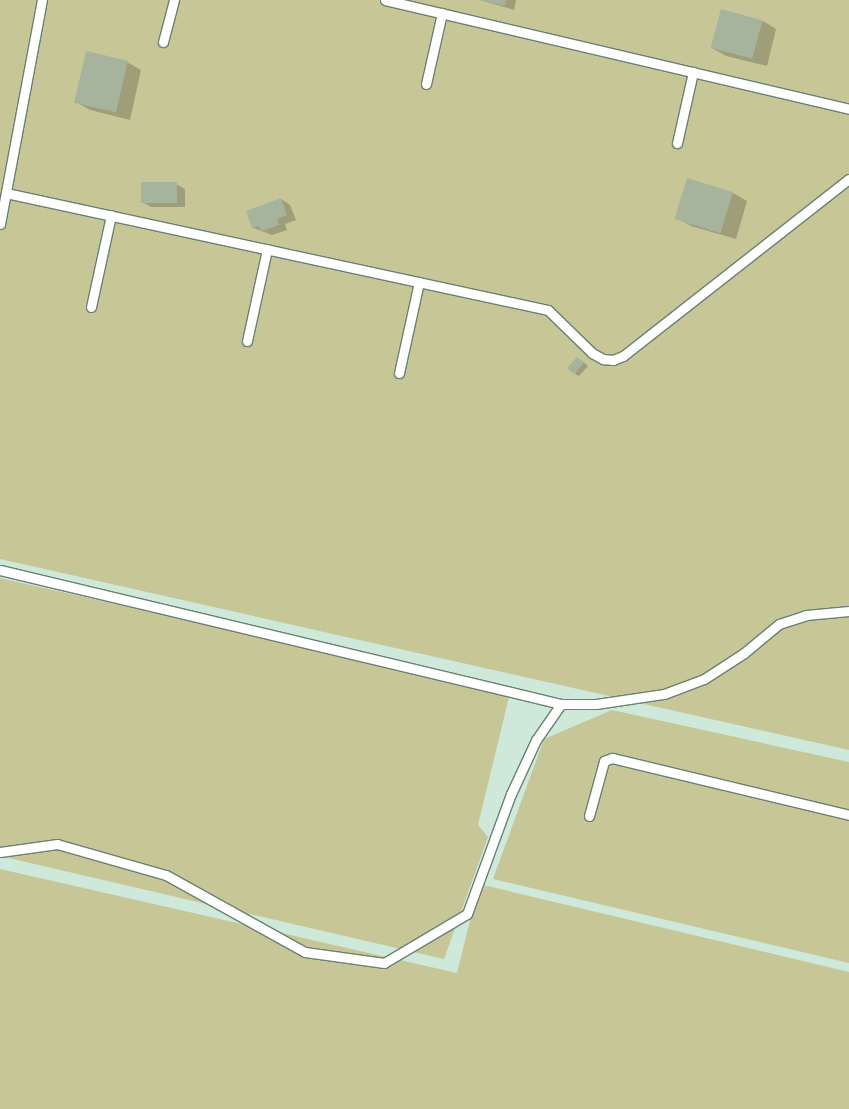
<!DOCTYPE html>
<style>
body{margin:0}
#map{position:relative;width:849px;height:1109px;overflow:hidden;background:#cee9d9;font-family:Overpass,sans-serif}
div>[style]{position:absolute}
.green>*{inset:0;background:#c7c696}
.shadow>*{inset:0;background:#0003}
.building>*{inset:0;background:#a6b49d;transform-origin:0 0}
.roads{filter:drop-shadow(1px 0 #698173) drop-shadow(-1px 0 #698173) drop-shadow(0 1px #698173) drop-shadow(0 -1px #698173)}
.service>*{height:9px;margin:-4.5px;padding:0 4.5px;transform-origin:4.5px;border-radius:4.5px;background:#fff}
span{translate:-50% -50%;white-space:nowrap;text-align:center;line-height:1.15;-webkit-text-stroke:5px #fff;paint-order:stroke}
</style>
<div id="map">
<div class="green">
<div style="clip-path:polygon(0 0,849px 0,849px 750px,0 559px)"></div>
<div style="clip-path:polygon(0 578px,510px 693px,478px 825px,488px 837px,444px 959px,0 856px)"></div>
<div style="clip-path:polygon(612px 710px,849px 762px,849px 963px,493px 879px,544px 739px)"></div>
<div style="clip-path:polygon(0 869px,457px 973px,479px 884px,849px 972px,849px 1109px,0 1109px)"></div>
</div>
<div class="shadow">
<div style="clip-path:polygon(480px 0,516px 0,514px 10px)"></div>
<div style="clip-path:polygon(763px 21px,776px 29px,767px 66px,726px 56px,712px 48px)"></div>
<div style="clip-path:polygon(127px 62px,141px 70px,130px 120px,90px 110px,76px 102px)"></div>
<div style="clip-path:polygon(688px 180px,733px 193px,747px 201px,736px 239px,691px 226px,677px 218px)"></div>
<div style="clip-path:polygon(176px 184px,185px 189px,185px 207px,151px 207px,142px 202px)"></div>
<div style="clip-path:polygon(281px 199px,290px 205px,296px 220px,285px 224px,287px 230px,272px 235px,253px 228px)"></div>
<div style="clip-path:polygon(582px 361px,588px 366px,579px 376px,575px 374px)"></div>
</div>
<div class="building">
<div style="clip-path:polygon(481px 0,506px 0,505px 6px)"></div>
<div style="left:721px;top:9px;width:43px;height:40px;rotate:15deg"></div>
<div style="left:86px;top:51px;width:43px;height:53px;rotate:13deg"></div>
<div style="left:687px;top:178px;width:48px;height:43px;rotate:17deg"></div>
<div style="left:141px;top:182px;width:36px;height:21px"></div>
<div style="clip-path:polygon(281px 198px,287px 215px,277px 219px,279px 225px,261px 231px,259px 226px,252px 228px,246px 211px)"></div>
<div style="left:577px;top:357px;width:9px;height:15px;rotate:41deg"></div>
</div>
<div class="roads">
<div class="service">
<div style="left:385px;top:0;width:477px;rotate:13.2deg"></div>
<div style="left:163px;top:42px;width:43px;rotate:-75.3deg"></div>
<div style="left:426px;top:84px;width:73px;rotate:-77.3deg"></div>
<div style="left:677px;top:143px;width:73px;rotate:-77.3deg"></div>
<div style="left:6px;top:193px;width:554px;rotate:12.18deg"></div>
<div style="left:548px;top:310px;width:62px;rotate:44.3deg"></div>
<div style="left:592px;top:353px;width:13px;rotate:29deg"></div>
<div style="left:603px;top:359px;width:10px;rotate:6deg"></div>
<div style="left:613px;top:360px;width:11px;rotate:-22deg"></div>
<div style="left:623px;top:356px;width:287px;rotate:-38.1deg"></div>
<div style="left:0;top:224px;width:228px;rotate:-79.4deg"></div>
<div style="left:91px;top:307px;width:94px;rotate:-77.7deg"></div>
<div style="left:247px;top:341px;width:94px;rotate:-77.7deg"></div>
<div style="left:399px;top:373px;width:93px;rotate:-77.6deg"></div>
<div style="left:0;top:570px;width:577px;rotate:13.43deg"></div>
<div style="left:561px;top:704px;width:35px"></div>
<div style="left:596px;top:704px;width:69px;rotate:-8.4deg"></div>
<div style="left:664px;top:694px;width:43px;rotate:-20.6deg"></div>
<div style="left:704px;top:679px;width:48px;rotate:-33deg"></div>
<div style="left:744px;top:653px;width:45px;rotate:-39.6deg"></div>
<div style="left:779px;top:624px;width:28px;rotate:-18deg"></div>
<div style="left:806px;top:615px;width:43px;rotate:-5.3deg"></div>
<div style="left:589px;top:816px;width:57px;rotate:-74.7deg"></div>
<div style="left:604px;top:761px;width:9px;rotate:-21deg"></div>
<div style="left:612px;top:758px;width:244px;rotate:13.5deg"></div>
<div style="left:0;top:852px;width:58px;rotate:-8deg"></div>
<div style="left:57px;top:844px;width:113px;rotate:15.9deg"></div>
<div style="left:166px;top:875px;width:159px;rotate:29deg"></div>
<div style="left:305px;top:952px;width:80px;rotate:7.9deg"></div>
<div style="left:384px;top:963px;width:96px;rotate:-30.6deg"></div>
<div style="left:467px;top:914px;width:128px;rotate:-69.9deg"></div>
<div style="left:511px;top:794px;width:60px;rotate:-65.2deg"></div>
<div style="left:536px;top:740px;width:44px;rotate:-55.2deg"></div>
</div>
</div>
</div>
